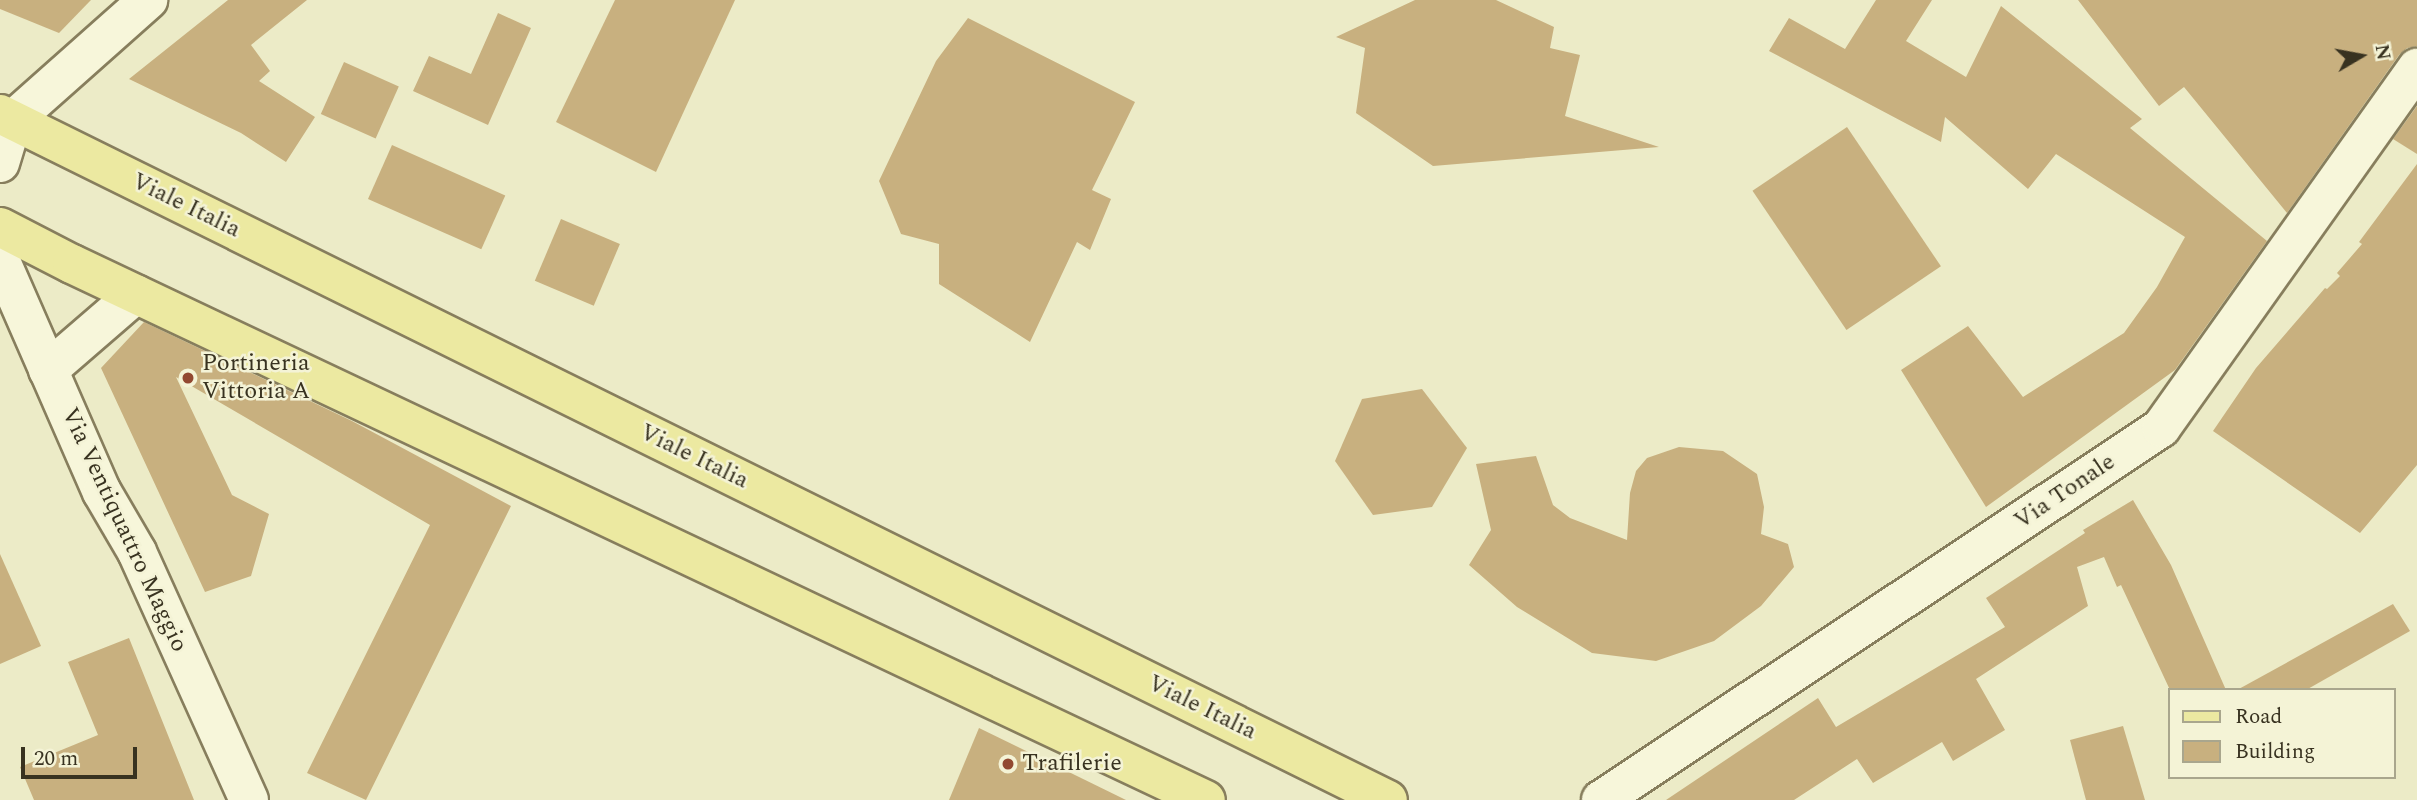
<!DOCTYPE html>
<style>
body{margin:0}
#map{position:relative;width:2417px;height:800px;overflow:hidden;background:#ecebc7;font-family:Spectral,serif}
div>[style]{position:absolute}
.building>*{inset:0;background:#c8b07f;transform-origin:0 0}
.roads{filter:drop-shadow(2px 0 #877e5d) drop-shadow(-2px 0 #877e5d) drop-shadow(0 2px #877e5d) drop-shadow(0 -2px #877e5d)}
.street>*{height:38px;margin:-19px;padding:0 19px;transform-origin:19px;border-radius:19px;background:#f7f6da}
.primary>*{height:38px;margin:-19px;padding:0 19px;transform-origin:19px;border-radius:19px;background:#ece9a1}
.dots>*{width:19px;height:19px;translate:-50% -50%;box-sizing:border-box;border:4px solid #f4f3d6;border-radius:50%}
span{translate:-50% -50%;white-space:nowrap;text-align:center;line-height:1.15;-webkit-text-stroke:5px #f4f3d6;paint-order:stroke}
.street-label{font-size:24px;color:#383220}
.poi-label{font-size:24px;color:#383220}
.left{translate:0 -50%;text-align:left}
.legend{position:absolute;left:2168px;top:688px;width:228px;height:91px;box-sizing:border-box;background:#f4f3d6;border:2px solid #a9a68d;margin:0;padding:9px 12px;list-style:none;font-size:21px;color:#383220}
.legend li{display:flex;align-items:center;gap:14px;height:35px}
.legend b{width:35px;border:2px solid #a9a68d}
.north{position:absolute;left:2326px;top:21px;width:70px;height:70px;-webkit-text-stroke:5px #f4f3d6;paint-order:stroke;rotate:80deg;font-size:19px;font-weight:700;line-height:28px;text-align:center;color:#383220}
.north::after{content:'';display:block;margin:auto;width:24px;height:32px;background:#383220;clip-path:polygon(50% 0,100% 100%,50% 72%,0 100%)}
.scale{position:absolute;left:21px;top:747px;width:116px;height:32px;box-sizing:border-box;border:4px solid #383220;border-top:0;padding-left:9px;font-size:21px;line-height:24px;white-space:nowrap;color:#383220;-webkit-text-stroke:5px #f4f3d6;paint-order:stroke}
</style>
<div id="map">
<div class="building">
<div style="clip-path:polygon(0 0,91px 0,59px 33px,0 9px)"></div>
<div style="clip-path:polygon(228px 0,307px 0,251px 45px,270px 71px,259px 81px,315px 117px,286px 162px,241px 133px,129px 79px)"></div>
<div style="clip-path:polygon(615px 0,735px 0,656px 172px,556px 122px)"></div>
<div style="clip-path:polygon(1415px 0,1496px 0,1554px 27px,1550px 48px,1580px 55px,1565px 116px,1659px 147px,1433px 166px,1356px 113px,1365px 48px,1336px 37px)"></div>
<div style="clip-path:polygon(1876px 0,1932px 0,1906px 41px,1966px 77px,2001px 6px,2142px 119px,2130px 128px,2267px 241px,2175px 370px,1986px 507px,1901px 370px,1968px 326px,2023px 397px,2124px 333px,2157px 287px,2185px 237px,2056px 154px,2028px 189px,1945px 117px,1941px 142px,1769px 51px,1789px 18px,1845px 49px)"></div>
<div style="clip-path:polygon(2078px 0,2417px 0,2417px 46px,2407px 48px,2399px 55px,2287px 213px,2184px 87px,2159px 106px)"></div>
<div style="clip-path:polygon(498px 13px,531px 28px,488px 125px,413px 91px,429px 56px,471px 74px)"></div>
<div style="clip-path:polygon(968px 18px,1135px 102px,1092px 190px,1111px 199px,1090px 250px,1077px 242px,1030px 342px,939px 284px,939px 244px,901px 234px,879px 181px,936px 61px)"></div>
<div style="left:344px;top:62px;width:60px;height:57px;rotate:24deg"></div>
<div style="clip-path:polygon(2417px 106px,2417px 154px,2393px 139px)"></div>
<div style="left:1847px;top:127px;width:168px;height:114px;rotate:56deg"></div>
<div style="left:392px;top:145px;width:124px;height:59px;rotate:24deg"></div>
<div style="clip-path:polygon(2417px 164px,2417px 465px,2360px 533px,2213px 431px,2256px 368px,2325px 288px,2327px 289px,2340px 276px,2337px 273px,2362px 244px,2359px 242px)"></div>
<div style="left:561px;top:219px;width:64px;height:67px;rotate:23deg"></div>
<div style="clip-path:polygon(144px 322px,352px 421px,511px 506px,366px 800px,307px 773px,430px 525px,176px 377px,232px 495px,269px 514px,251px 576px,205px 592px,101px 368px)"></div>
<div style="clip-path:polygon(1422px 389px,1467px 448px,1432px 507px,1373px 515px,1335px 461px,1362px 399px)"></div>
<div style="clip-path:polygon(1679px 447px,1723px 451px,1757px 474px,1764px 507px,1761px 534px,1788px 544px,1794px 567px,1761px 606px,1714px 641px,1656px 661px,1592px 653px,1517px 607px,1469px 565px,1491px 530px,1476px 464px,1536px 456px,1553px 505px,1570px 518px,1627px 540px,1630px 493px,1636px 471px,1647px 458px)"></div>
<div style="clip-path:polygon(2133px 500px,2171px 565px,2226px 690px,2170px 690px,2121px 585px,2117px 587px,2104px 557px,2077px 567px,2088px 606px,1976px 679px,2005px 730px,1953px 761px,1942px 742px,1873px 783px,1857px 759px,1794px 800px,1666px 800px,1818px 698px,1836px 727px,2005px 627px,1986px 598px,2085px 533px,2083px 530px)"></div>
<div style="clip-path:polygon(0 554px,41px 646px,0 664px)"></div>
<div style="clip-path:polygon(2393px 604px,2410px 631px,2306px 690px,2237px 690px)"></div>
<div style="clip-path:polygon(129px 638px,194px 800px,34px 800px,20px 767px,98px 735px,68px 662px)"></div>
<div style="clip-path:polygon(2123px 726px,2145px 800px,2086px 800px,2070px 740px)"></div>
<div style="clip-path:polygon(979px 728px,1126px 800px,949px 800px)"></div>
</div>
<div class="roads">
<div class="street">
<div style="left:0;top:163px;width:45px;rotate:-73.2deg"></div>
<div style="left:13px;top:120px;width:181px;rotate:-41.6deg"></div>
<div style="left:0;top:259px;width:254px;rotate:66.4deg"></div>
<div style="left:102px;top:492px;width:69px;rotate:59.7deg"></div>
<div style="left:137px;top:552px;width:272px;rotate:65.7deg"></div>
<div style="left:48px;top:370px;width:116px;rotate:-40.8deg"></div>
<div style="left:1601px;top:800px;width:672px;rotate:-33.6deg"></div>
<div style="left:2161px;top:428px;width:442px;rotate:-54.6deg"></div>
</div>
<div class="primary">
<div style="left:0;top:114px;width:1548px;rotate:26.3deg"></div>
<div style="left:0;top:227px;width:81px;rotate:27.2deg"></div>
<div style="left:72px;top:264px;width:1254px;rotate:25.3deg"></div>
</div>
</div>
<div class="dots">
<div style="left:188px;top:378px;background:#924931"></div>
<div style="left:1008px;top:764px;background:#924931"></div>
</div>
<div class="street-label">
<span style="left:186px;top:206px;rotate:26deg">Viale Italia</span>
<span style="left:694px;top:457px;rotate:26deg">Viale Italia</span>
<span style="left:2065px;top:492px;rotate:-34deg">Via Tonale</span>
<span style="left:124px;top:530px;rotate:65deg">Via Ventiquattro Maggio</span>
<span style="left:1202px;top:708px;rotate:26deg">Viale Italia</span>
</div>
<div class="poi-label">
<span class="left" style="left:202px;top:378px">Portineria<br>Vittoria A</span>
<span class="left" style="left:1022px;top:764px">Trafilerie</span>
</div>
<ul class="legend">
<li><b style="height:9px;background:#ece9a1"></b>Road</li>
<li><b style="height:19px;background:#c8b07f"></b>Building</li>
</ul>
<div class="north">N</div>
<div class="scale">20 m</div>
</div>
